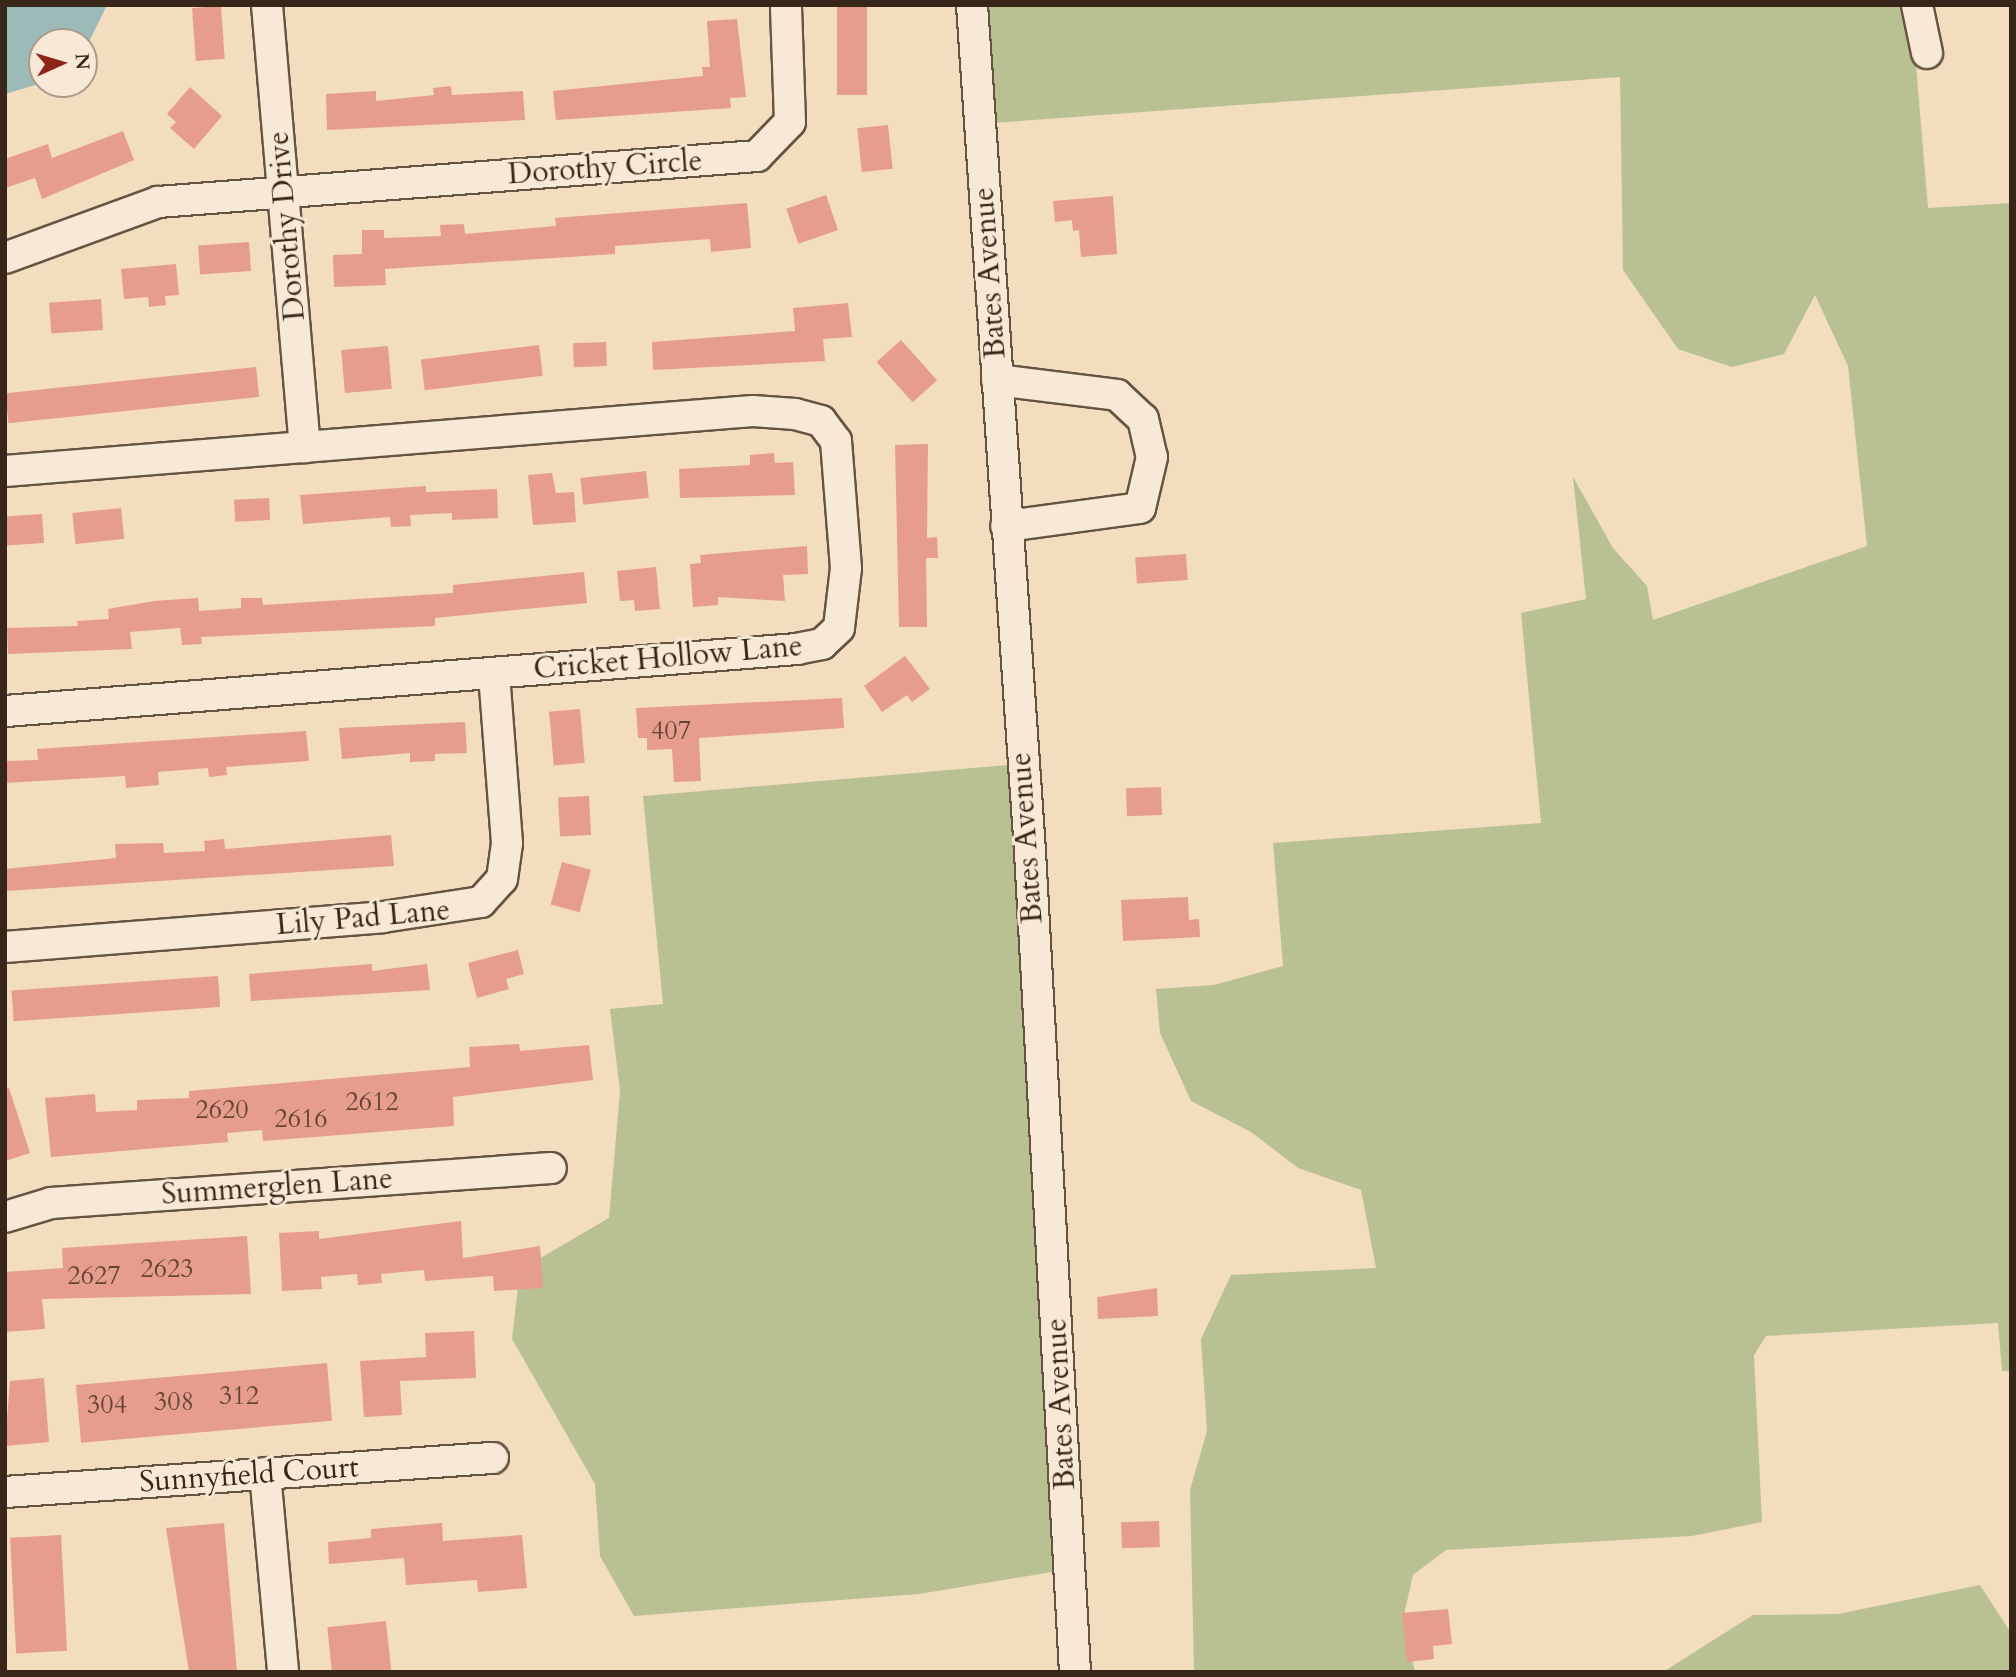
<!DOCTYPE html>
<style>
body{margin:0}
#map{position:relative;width:2016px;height:1677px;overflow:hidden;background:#f2ddbf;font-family:Cardo,serif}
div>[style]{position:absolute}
.green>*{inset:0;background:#b9c193}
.water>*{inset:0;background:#9cbab8}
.building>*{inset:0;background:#e79d8c;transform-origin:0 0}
.roads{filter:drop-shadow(2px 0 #665442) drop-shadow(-2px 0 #665442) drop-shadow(0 2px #665442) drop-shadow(0 -2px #665442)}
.minor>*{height:30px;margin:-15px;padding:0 15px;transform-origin:15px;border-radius:15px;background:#f7e9d5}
span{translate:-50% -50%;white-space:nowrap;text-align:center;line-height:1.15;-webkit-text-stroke:6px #f7e9d5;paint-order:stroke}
.number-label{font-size:26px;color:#644436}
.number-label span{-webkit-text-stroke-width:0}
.street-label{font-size:30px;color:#382719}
.frame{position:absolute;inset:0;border:7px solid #382719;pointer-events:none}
.north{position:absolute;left:28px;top:28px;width:70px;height:70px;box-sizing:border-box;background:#f7e9d5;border:2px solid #ab9b8a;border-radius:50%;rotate:86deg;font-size:19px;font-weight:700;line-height:28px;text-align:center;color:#382719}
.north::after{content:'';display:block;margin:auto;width:24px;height:32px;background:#8f2418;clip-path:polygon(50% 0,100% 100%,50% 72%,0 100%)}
</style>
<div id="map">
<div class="green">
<div style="clip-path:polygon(984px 5px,1911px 5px,1928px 208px,2011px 203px,2011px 1371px,2002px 1371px,1998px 1323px,1766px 1336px,1754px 1355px,1762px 1522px,1692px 1536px,1446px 1550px,1413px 1575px,1403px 1619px,1415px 1672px,1194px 1672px,1190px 1490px,1207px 1431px,1201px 1339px,1231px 1275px,1376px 1268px,1361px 1190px,1298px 1168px,1251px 1132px,1191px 1101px,1160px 1033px,1156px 989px,1214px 985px,1283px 966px,1273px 843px,1541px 823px,1521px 613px,1586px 599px,1573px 477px,1613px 548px,1647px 586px,1653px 620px,1867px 546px,1848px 366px,1815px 295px,1784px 354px,1732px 367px,1678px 349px,1623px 270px,1620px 77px,993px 123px)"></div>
<div style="clip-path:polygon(1008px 765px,1058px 1571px,919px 1594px,634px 1616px,600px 1556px,595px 1484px,512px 1339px,520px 1270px,609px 1218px,620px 1091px,610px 1009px,663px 1004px,643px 796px)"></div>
<div style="clip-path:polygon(1980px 1585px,2011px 1633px,2011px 1672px,1663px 1672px,1753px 1615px,1838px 1614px)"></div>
</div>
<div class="water">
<div style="clip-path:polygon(5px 5px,107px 5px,84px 52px,84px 42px,42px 42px,42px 83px,5px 94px)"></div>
</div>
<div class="building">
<div style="left:837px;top:5px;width:30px;height:90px"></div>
<div style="left:221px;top:6px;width:53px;height:29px;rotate:86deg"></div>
<div style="clip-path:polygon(737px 19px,746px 97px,730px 98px,731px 108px,556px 120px,553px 91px,703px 76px,702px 67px,710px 67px,707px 21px)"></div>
<div style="clip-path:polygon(451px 86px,452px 95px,523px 91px,525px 120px,327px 130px,326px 94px,376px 91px,376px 101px,434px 95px,433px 88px)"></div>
<div style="clip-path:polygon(190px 87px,222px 116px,194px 149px,170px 128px,176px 122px,167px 114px)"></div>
<div style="left:888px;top:125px;width:44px;height:31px;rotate:84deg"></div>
<div style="clip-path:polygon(123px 131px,134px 160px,42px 199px,35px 178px,5px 188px,5px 159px,48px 144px,52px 158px)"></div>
<div style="left:826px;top:195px;width:37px;height:42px;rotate:71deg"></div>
<div style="clip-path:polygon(1113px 196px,1117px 254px,1081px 257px,1079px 230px,1073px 231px,1072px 220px,1055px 222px,1053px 201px)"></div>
<div style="clip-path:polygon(747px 203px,751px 248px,711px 252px,710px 239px,615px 246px,615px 254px,385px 269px,386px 285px,334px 287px,333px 255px,362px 254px,362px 230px,384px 230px,384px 238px,441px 236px,440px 225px,464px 224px,465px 234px,556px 226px,555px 218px)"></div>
<div style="left:249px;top:242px;width:29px;height:51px;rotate:86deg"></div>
<div style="clip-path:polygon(176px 264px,179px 295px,165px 296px,166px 305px,149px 307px,148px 297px,124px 299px,121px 269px)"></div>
<div style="left:101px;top:299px;width:31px;height:52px;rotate:86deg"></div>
<div style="clip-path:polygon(848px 303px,852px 337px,823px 339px,825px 361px,653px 370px,652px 342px,795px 331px,793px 308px)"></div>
<div style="left:901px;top:340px;width:54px;height:33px;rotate:48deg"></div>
<div style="left:606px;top:342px;width:24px;height:33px;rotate:88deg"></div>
<div style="left:539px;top:345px;width:31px;height:119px;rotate:83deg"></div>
<div style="left:388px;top:346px;width:43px;height:47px;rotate:85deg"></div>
<div style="left:256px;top:367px;width:30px;height:252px;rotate:84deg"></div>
<div style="clip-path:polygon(928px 444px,927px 538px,937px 537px,938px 558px,926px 558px,927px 627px,899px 627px,895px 445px)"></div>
<div style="clip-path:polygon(774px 453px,775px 463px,793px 462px,795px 495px,680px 498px,679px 469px,750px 465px,750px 455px)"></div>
<div style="left:646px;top:471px;width:27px;height:66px;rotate:84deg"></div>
<div style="clip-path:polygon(552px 473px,556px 493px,574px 492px,576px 522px,533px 525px,528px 475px)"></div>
<div style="clip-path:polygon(426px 486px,426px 492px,497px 489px,498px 518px,452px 520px,452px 513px,410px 515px,411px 526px,391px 527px,390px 517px,303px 524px,300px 495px)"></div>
<div style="left:269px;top:498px;width:22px;height:35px;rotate:87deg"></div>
<div style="left:121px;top:508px;width:31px;height:49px;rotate:84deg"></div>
<div style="left:42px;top:514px;width:29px;height:37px;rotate:86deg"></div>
<div style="clip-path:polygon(807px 546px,808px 574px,783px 575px,785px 601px,718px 597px,718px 605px,693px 607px,690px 564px,701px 563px,700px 555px)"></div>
<div style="left:1186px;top:554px;width:26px;height:51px;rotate:86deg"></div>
<div style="clip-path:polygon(656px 567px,660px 609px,635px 611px,634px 600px,620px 601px,617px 571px)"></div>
<div style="clip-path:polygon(584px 572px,587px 603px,435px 618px,435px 626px,201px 637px,202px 644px,182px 645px,180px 628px,130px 632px,132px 649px,8px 654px,7px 628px,78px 626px,77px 621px,109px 619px,108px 609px,154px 601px,198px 598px,199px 611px,241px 608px,241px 598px,262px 598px,263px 605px,453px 593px,453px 585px)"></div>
<div style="clip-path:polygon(905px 656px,930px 689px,912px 702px,907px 695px,882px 712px,864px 686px)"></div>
<div style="clip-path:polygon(842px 698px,844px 728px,699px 738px,701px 781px,674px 782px,672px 749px,647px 750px,647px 738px,638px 738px,636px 708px)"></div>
<div style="left:580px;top:709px;width:54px;height:31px;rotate:85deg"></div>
<div style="clip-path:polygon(465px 722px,467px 753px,435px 754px,435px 761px,410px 762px,410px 753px,342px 759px,339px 728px)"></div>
<div style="clip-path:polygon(306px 731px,309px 761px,226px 767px,227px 775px,209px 777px,208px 768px,158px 772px,159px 785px,126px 788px,125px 776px,5px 783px,5px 761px,38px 760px,37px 749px)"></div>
<div style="left:1161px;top:787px;width:28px;height:35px;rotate:88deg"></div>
<div style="left:589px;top:796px;width:39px;height:31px;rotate:87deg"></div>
<div style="clip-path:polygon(391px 835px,394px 866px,5px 891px,5px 869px,116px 858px,115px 844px,163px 843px,164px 853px,205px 851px,204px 841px,224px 839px,225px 849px)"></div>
<div style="left:562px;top:862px;width:30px;height:44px;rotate:15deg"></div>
<div style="clip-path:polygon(1188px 897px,1189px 920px,1199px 919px,1200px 937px,1123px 941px,1121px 900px)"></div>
<div style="clip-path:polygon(518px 950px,524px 974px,506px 979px,509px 989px,477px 998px,468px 963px)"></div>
<div style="clip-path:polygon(372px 964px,372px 971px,427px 964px,430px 990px,251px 1001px,249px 974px)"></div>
<div style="left:218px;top:976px;width:31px;height:207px;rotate:86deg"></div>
<div style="clip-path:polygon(519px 1044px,520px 1051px,589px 1045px,593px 1080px,453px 1097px,454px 1126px,263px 1141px,262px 1130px,227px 1133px,228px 1142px,51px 1157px,45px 1098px,95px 1094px,96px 1112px,137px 1110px,137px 1100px,189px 1098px,189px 1091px,470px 1067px,469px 1047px)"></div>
<div style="clip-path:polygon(9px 1088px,30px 1153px,5px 1161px,5px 1089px)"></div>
<div style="clip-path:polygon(461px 1221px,463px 1258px,540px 1246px,543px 1288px,494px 1291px,493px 1276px,425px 1281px,424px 1270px,381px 1274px,382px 1283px,358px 1285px,357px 1274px,321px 1277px,322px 1289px,282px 1291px,279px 1233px,319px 1231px,319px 1239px)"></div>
<div style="clip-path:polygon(247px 1236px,251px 1294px,42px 1299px,45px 1329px,5px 1332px,5px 1272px,63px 1268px,62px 1248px)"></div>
<div style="clip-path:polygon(1157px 1288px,1158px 1316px,1098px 1319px,1097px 1297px)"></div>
<div style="clip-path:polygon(474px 1331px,476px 1378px,400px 1381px,402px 1415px,364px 1417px,360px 1361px,426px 1357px,425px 1333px)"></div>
<div style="left:327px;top:1363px;width:58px;height:252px;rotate:85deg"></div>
<div style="clip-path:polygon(44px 1378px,49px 1442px,5px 1446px,10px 1381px)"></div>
<div style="left:1159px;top:1521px;width:26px;height:38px;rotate:88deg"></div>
<div style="clip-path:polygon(224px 1523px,237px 1672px,189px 1672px,166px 1528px)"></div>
<div style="clip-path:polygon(442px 1523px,443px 1541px,522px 1535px,527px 1588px,478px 1592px,477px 1580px,406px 1585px,404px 1558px,329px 1564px,328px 1542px,371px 1538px,371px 1529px)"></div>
<div style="left:61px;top:1535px;width:116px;height:51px;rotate:87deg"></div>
<div style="clip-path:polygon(1448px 1609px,1452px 1644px,1433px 1646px,1434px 1659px,1407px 1662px,1402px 1613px)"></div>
<div style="left:386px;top:1621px;width:49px;height:59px;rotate:84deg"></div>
</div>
<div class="roads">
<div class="minor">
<div style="left:267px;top:5px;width:444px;rotate:85.1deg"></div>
<div style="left:972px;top:5px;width:849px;rotate:86.08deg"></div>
<div style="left:1030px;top:852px;width:821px;rotate:86.86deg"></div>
<div style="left:1917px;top:5px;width:49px;rotate:78.2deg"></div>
<div style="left:5px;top:258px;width:163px;rotate:-20.1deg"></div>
<div style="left:158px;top:202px;width:601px;rotate:-4.39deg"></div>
<div style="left:757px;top:156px;width:47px;rotate:-45.9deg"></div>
<div style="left:790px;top:122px;width:117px;rotate:-92deg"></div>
<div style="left:997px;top:380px;width:121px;rotate:7.1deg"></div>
<div style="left:1117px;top:395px;width:35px;rotate:43deg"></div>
<div style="left:1143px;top:419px;width:39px;rotate:77deg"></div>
<div style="left:1152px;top:457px;width:52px;rotate:103.2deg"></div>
<div style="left:1140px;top:508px;width:135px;rotate:172.3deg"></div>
<div style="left:5px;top:471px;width:750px;rotate:-4.59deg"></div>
<div style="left:753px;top:411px;width:42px;rotate:4.1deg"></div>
<div style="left:795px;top:414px;width:27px;rotate:15deg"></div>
<div style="left:821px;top:421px;width:25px;rotate:53deg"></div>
<div style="left:836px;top:441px;width:127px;rotate:85.5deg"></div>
<div style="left:846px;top:568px;width:60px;rotate:96.7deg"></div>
<div style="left:839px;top:628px;width:23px;rotate:137deg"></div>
<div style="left:822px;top:644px;width:25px;rotate:169deg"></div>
<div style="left:797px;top:649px;width:794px;rotate:175.52deg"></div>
<div style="left:5px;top:947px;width:379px;rotate:-4.5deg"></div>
<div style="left:383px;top:917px;width:99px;rotate:-8.7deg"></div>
<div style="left:481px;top:902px;width:31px;rotate:-48deg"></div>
<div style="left:502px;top:879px;width:36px;rotate:-82deg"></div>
<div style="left:507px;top:843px;width:170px;rotate:-94.4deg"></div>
<div style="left:5px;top:1217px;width:48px;rotate:-16.9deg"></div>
<div style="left:51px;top:1203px;width:501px;rotate:-4deg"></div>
<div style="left:265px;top:1473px;width:200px;rotate:84.8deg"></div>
<div style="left:5px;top:1492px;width:489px;rotate:-4deg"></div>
</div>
</div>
<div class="number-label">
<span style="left:671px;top:731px">407</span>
<span style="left:372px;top:1102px">2612</span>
<span style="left:222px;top:1110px">2620</span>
<span style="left:301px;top:1119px">2616</span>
<span style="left:167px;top:1269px">2623</span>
<span style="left:94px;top:1276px">2627</span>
<span style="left:239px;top:1396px">312</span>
<span style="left:174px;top:1402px">308</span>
<span style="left:107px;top:1405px">304</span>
</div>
<div class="street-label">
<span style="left:605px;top:168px;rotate:-4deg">Dorothy Circle</span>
<span style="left:287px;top:226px;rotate:-95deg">Dorothy Drive</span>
<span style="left:990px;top:273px;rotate:-94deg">Bates Avenue</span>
<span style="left:668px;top:658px;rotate:-5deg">Cricket Hollow Lane</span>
<span style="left:1027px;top:838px;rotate:-94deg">Bates Avenue</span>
<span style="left:363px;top:918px;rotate:-5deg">Lily Pad Lane</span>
<span style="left:277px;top:1187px;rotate:-4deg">Summerglen Lane</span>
<span style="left:1061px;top:1404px;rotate:-93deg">Bates Avenue</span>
<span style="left:249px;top:1475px;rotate:-4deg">Sunnyfield Court</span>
</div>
<div class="frame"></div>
<div class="north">N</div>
</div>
